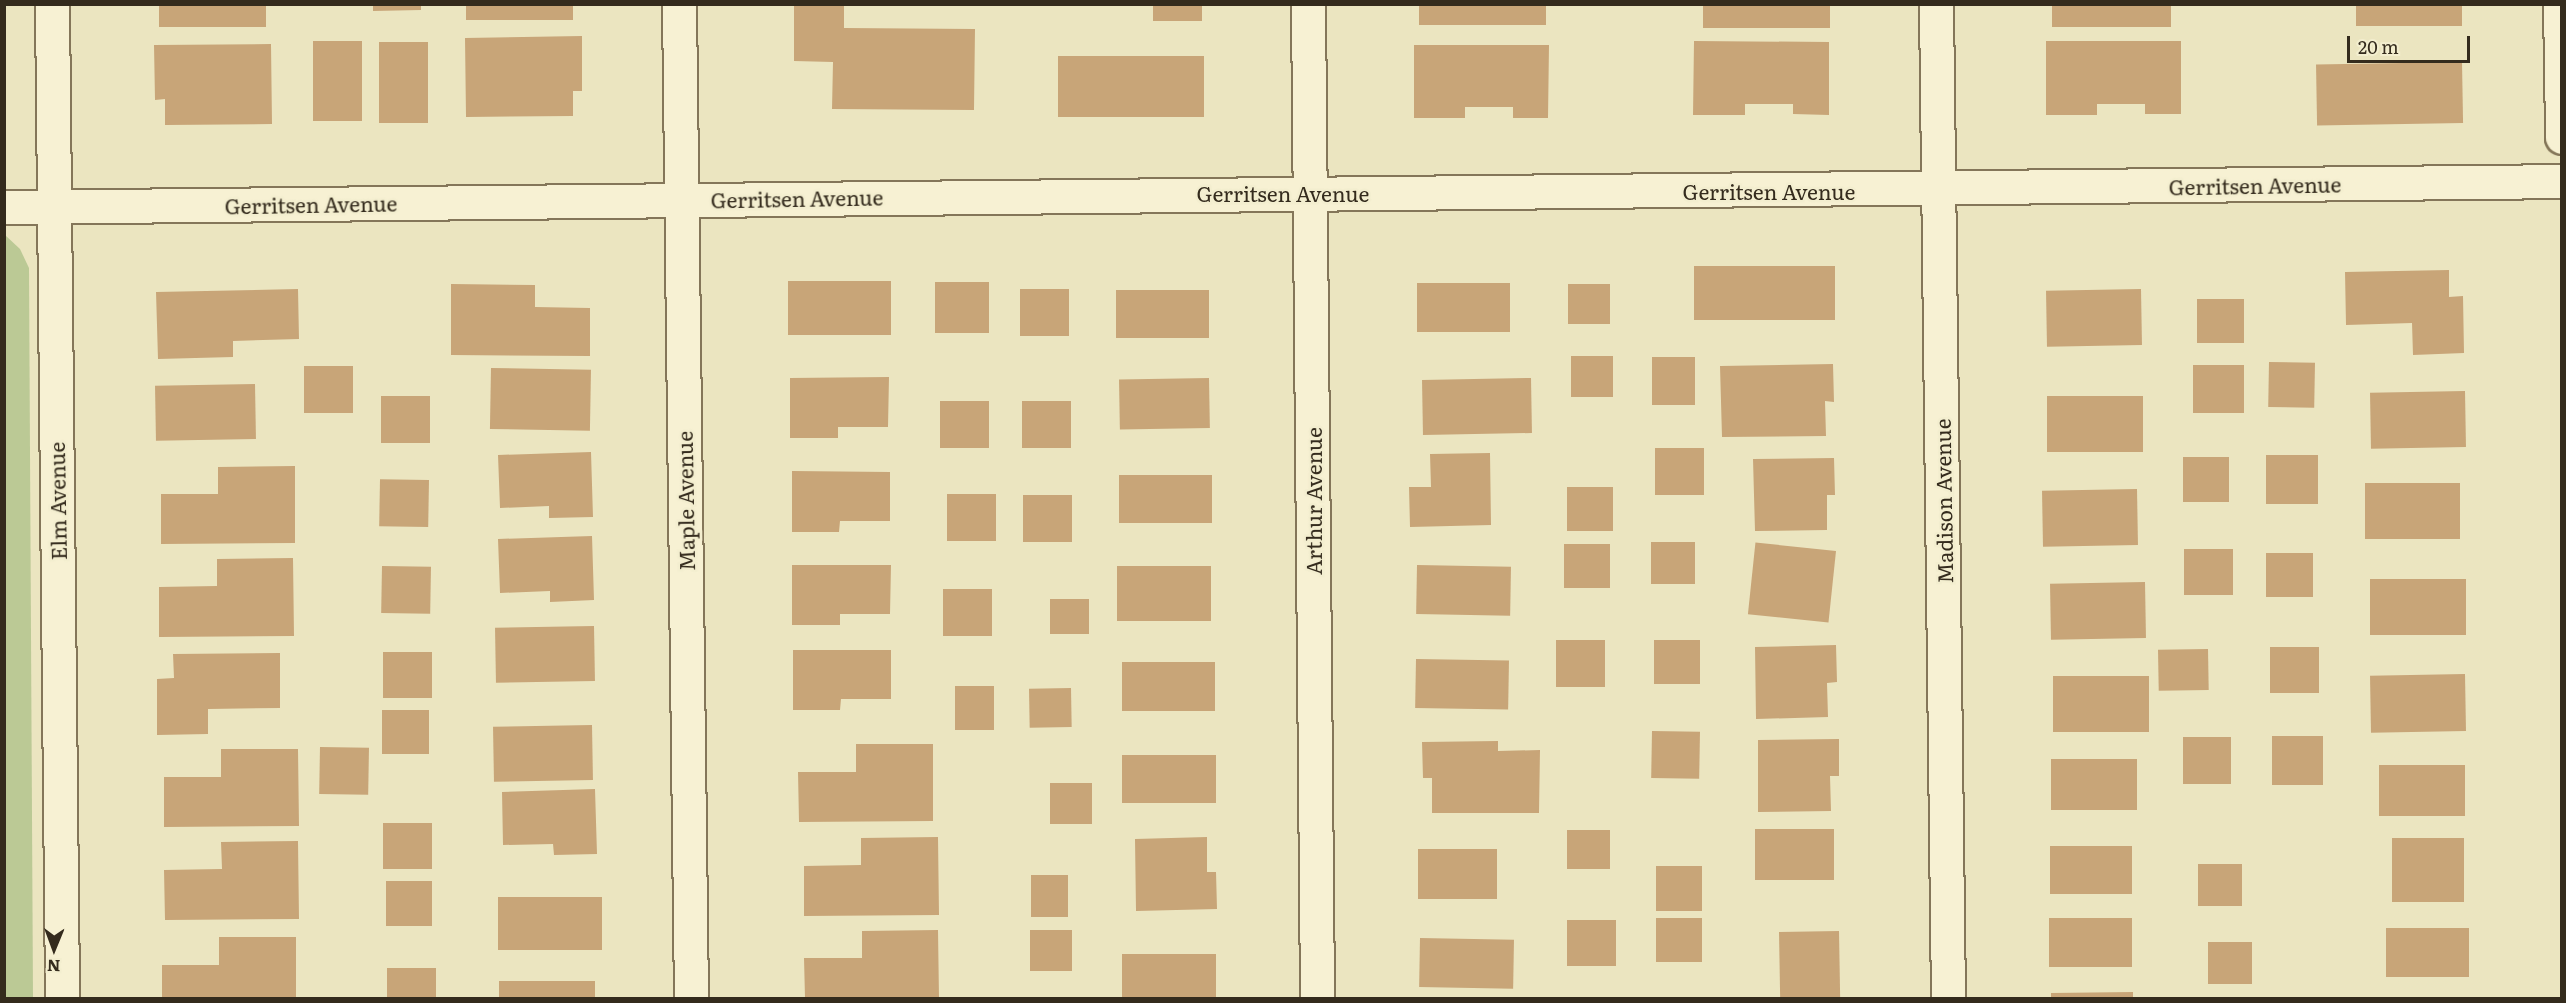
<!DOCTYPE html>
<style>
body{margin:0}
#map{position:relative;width:2566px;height:1003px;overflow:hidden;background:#ebe5c0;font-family:Literata,serif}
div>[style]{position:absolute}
.green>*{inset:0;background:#bbc995}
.building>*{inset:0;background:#c8a578;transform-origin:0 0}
.roads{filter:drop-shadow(2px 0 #847659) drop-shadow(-2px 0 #847659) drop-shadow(0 2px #847659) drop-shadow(0 -2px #847659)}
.minor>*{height:33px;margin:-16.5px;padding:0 16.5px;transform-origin:16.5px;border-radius:16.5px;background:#f7f1d3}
.tertiary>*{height:33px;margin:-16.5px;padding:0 16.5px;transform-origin:16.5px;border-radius:16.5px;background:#f7f1d3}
span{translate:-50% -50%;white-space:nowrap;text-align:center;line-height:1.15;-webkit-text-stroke:5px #f3eecf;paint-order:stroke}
.street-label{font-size:21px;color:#342b1d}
.frame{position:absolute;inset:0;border:6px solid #342b1d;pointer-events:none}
.north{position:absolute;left:24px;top:919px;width:60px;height:60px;-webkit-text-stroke:4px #f3eecf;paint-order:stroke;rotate:181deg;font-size:16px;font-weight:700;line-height:24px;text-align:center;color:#342b1d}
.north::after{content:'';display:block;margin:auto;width:21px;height:27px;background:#342b1d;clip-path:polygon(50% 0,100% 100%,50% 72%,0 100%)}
.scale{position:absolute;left:2347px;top:36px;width:123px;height:27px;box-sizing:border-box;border:3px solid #342b1d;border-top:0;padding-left:8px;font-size:18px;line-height:21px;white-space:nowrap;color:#342b1d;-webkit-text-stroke:4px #f3eecf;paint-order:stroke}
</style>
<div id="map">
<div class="green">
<div style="clip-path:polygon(5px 235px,20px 249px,29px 268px,33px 998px,4px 998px)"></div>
</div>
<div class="building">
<div style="left:159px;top:4px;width:107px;height:23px"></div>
<div style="clip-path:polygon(373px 4px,421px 4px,421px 10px,373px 11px)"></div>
<div style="left:466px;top:4px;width:107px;height:16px"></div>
<div style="clip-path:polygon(794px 4px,844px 4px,844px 28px,975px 29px,974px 110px,832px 109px,833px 62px,794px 61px)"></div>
<div style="left:1153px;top:4px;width:49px;height:17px"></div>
<div style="left:1419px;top:4px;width:127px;height:21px"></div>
<div style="left:1703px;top:4px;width:127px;height:24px"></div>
<div style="left:2052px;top:4px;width:119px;height:23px"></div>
<div style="left:2356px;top:4px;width:106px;height:22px"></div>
<div style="clip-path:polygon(582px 36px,582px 91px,573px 91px,573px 116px,466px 117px,465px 38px)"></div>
<div style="left:313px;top:41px;width:49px;height:80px"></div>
<div style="clip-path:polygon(1694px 41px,1829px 42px,1829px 115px,1793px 114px,1793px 104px,1745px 104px,1745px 115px,1693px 115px)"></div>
<div style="clip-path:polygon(2046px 41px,2181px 41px,2181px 114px,2145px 114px,2145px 104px,2097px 104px,2097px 115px,2046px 115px)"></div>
<div style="left:379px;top:42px;width:49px;height:81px"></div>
<div style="clip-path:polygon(271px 44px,272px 124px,165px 125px,165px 99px,155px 100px,154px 45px)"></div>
<div style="clip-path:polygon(1414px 45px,1549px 45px,1548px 118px,1513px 118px,1513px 107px,1465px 107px,1465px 118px,1414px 118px)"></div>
<div style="left:1204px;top:56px;width:61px;height:146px;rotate:90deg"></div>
<div style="left:2462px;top:62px;width:61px;height:146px;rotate:89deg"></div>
<div style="left:1835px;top:266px;width:54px;height:141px;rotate:90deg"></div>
<div style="clip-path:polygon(2449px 270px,2449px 297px,2463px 296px,2464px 353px,2413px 355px,2412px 323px,2346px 325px,2345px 272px)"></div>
<div style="left:891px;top:281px;width:54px;height:103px;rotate:90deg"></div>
<div style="left:935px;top:282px;width:54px;height:51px"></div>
<div style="left:1510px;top:283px;width:49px;height:93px;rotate:90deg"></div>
<div style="clip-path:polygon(451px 284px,535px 285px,535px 307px,590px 308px,590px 356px,451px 355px)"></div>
<div style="left:1568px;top:284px;width:42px;height:40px"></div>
<div style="clip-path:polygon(298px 289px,299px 339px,233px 341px,233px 357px,158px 359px,156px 292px)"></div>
<div style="left:1069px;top:289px;width:47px;height:49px;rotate:90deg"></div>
<div style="left:2141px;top:289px;width:56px;height:95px;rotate:89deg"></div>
<div style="left:1116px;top:290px;width:93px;height:48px"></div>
<div style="left:2197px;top:299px;width:47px;height:44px"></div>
<div style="left:1571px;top:356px;width:42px;height:41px"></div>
<div style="left:1652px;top:357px;width:43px;height:48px"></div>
<div style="left:2269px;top:362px;width:46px;height:45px;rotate:1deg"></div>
<div style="clip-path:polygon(1833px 364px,1834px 402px,1825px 401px,1826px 436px,1722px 437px,1720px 366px)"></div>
<div style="left:2193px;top:365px;width:51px;height:48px"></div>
<div style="left:304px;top:366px;width:49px;height:47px"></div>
<div style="left:491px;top:368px;width:100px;height:61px;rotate:1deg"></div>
<div style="clip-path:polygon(889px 377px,888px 427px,838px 427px,838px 438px,790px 438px,790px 378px)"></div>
<div style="left:1209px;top:378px;width:50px;height:90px;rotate:89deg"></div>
<div style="left:1531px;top:378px;width:55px;height:109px;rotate:89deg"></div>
<div style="left:255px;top:384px;width:55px;height:100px;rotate:89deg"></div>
<div style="left:2465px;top:391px;width:56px;height:95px;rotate:89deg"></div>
<div style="left:430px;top:396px;width:47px;height:49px;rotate:90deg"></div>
<div style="left:2143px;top:396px;width:56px;height:96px;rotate:90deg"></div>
<div style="left:940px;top:401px;width:49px;height:47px"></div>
<div style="left:1022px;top:401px;width:49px;height:47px"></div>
<div style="left:1704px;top:448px;width:47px;height:49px;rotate:90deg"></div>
<div style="clip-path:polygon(591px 452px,593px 517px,549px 518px,549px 506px,500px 508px,498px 455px)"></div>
<div style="clip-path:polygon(1490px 453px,1491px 525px,1410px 527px,1409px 487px,1431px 487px,1430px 454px)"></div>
<div style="left:2266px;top:455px;width:52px;height:49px"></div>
<div style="left:2183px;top:457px;width:46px;height:45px"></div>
<div style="clip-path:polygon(1834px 458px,1835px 495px,1827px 495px,1827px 530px,1755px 531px,1753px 459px)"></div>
<div style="clip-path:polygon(295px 466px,295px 543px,161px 544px,161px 494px,218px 494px,218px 467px)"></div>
<div style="clip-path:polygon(792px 471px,890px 472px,890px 521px,840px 521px,839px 532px,792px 532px)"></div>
<div style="left:1119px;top:475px;width:93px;height:48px"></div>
<div style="left:429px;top:480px;width:47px;height:49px;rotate:91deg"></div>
<div style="left:2460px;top:483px;width:56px;height:95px;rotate:90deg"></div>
<div style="left:1567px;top:487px;width:46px;height:44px"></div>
<div style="left:2137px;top:489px;width:56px;height:95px;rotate:89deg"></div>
<div style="left:947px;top:494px;width:49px;height:47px"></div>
<div style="left:1023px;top:495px;width:49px;height:47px"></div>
<div style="clip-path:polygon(592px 536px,594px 600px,550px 602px,550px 591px,500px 593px,498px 539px)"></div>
<div style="left:1651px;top:542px;width:44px;height:42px"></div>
<div style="left:1564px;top:544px;width:46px;height:44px"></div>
<div style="left:2184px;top:549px;width:49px;height:46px"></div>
<div style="left:1836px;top:551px;width:72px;height:81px;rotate:96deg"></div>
<div style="left:2266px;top:553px;width:47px;height:44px"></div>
<div style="clip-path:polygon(293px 558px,294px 636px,159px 637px,159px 587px,217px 586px,217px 559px)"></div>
<div style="clip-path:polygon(792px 565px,891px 565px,890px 614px,840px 614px,840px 625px,792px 625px)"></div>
<div style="left:1417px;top:565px;width:94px;height:49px;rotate:1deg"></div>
<div style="left:382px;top:566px;width:49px;height:47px;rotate:1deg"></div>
<div style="left:1211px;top:566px;width:55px;height:94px;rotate:90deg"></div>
<div style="left:2466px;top:579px;width:56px;height:96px;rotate:90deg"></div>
<div style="left:2145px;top:582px;width:56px;height:95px;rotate:89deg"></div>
<div style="left:992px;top:589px;width:47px;height:49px;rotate:90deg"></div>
<div style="left:1050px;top:599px;width:39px;height:35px"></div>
<div style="left:594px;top:626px;width:55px;height:99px;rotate:89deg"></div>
<div style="left:1605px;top:640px;width:47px;height:49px;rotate:90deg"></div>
<div style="left:1654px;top:640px;width:46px;height:44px"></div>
<div style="clip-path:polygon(1836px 645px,1837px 682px,1827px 683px,1828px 717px,1756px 719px,1755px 647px)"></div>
<div style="left:2270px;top:647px;width:49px;height:46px"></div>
<div style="left:2208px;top:649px;width:41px;height:50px;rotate:89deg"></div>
<div style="clip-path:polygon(793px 650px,891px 650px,891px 699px,841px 699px,840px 710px,793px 710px)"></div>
<div style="left:383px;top:652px;width:49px;height:46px"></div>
<div style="clip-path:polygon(280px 653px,280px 708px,208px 709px,208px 734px,157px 735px,157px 679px,174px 678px,173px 654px)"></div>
<div style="left:1416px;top:659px;width:93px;height:49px;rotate:1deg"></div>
<div style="left:1122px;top:662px;width:93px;height:49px"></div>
<div style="left:2465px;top:674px;width:57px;height:95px;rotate:89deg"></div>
<div style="left:2053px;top:676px;width:96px;height:56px"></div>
<div style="left:955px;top:686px;width:39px;height:44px"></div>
<div style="left:1071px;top:688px;width:39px;height:42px;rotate:89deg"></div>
<div style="left:382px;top:710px;width:47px;height:44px"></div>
<div style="left:592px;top:725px;width:55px;height:99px;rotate:89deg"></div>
<div style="left:1652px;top:731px;width:48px;height:47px;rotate:1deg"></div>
<div style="left:2272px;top:736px;width:51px;height:49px"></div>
<div style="left:2183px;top:737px;width:48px;height:47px"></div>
<div style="clip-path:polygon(1839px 739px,1839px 776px,1830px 776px,1831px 811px,1758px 812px,1758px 740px)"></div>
<div style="clip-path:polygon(1498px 741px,1498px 751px,1540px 750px,1539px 813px,1432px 813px,1432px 778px,1423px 778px,1422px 742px)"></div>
<div style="clip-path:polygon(856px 744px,933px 744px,933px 821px,799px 822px,798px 772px,856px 772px)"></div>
<div style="left:320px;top:747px;width:49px;height:47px;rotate:1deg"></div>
<div style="clip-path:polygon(221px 749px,298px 749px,299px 826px,164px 827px,164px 777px,221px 777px)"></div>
<div style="left:1122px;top:755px;width:94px;height:48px"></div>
<div style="left:2137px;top:759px;width:51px;height:86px;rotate:90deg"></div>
<div style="left:2379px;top:765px;width:86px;height:51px"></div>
<div style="left:1050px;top:783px;width:42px;height:41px"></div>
<div style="clip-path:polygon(595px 789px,597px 854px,554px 855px,553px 844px,503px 845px,502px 792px)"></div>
<div style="left:383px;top:823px;width:49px;height:46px"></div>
<div style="left:1755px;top:829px;width:79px;height:51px"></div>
<div style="left:1567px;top:830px;width:43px;height:39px"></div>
<div style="clip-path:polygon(938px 837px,939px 915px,804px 916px,804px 866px,861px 865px,861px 838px)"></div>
<div style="clip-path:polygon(1207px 837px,1207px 872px,1216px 872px,1217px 909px,1136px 911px,1135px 839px)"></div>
<div style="left:2392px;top:838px;width:72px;height:64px"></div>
<div style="clip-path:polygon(298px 841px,299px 919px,165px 920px,164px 870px,222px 869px,221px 842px)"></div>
<div style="left:2050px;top:846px;width:82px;height:48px"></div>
<div style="left:1418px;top:849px;width:79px;height:50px"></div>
<div style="left:2198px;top:864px;width:44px;height:42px"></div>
<div style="left:1656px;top:866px;width:46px;height:45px"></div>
<div style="left:1031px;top:875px;width:37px;height:42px"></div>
<div style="left:386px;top:881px;width:46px;height:45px"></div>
<div style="left:498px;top:897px;width:104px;height:53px"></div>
<div style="left:1656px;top:918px;width:46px;height:44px"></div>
<div style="left:2132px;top:918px;width:49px;height:83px;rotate:90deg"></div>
<div style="left:1567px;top:920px;width:49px;height:46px"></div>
<div style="left:2469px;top:928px;width:49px;height:83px;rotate:90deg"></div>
<div style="clip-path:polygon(938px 930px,939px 998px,805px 998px,804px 958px,862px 958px,862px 931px)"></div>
<div style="left:1072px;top:930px;width:41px;height:42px;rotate:90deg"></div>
<div style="left:1839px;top:931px;width:66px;height:60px;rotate:89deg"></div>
<div style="clip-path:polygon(219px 937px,296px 937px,296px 998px,162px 998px,162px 965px,219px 965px)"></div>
<div style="left:1420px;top:938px;width:94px;height:49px;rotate:1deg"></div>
<div style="left:2208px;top:942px;width:44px;height:42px"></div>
<div style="left:1122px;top:954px;width:94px;height:44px"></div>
<div style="left:387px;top:968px;width:49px;height:30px"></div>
<div style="left:499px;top:981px;width:96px;height:17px"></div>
<div style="clip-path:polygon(2133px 992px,2133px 998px,2051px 998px,2051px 993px)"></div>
</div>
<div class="roads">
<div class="minor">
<div style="left:52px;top:4px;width:994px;rotate:89.42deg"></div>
<div style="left:1308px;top:4px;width:994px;rotate:89.48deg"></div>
<div style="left:1936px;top:4px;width:994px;rotate:89.31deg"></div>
<div style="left:2560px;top:4px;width:133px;rotate:89.1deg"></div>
<div style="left:4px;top:207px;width:2558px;rotate:-0.58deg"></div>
</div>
<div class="tertiary">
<div style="left:679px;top:4px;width:994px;rotate:89.31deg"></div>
</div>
</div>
<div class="street-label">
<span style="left:2255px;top:185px;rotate:-1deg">Gerritsen Avenue</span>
<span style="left:1769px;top:191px">Gerritsen Avenue</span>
<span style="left:1283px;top:193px">Gerritsen Avenue</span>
<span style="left:797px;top:198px;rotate:-1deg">Gerritsen Avenue</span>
<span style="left:311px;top:204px;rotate:-1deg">Gerritsen Avenue</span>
<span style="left:57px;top:501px;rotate:-91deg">Elm Avenue</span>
<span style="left:685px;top:501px;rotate:-91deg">Maple Avenue</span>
<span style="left:1313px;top:501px;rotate:-90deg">Arthur Avenue</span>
<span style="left:1943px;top:501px;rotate:-91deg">Madison Avenue</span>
</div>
<div class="frame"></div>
<div class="north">N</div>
<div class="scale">20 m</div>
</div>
